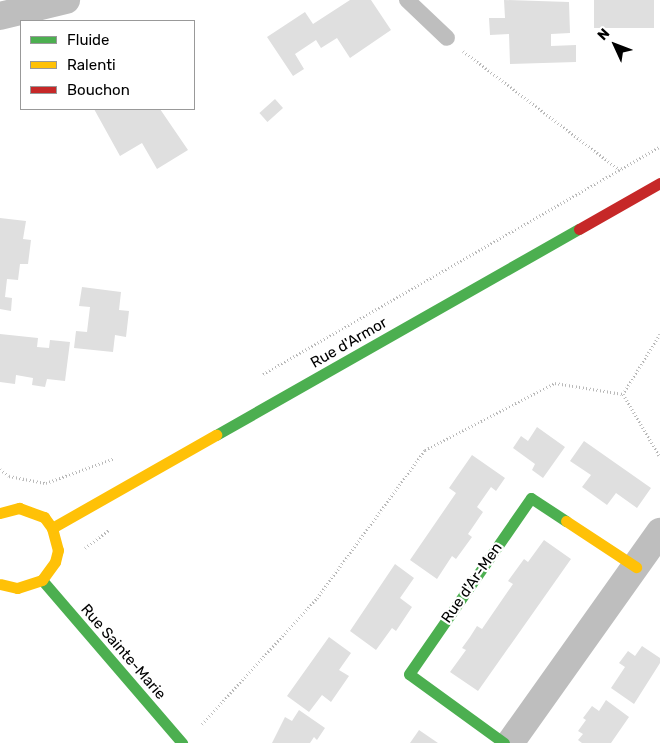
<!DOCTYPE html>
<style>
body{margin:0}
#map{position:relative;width:660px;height:743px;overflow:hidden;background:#fff;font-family:Rubik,sans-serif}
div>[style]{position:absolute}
.building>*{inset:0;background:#dfdfdf;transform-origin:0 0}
.path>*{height:3px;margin-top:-1.5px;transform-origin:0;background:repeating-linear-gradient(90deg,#b9b9b9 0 1px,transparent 0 3.5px)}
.lane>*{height:16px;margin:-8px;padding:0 8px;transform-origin:8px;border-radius:8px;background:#bebebe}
.street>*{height:28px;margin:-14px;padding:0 14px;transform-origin:14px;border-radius:14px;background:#bebebe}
.fast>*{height:11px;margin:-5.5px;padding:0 5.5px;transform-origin:5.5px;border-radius:5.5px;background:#4caf50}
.slow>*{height:11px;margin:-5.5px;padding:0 5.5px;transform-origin:5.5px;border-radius:5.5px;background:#ffc107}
.jam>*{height:11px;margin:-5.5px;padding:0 5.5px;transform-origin:5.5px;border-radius:5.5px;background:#c62828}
span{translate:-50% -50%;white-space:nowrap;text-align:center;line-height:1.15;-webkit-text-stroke:4.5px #fff;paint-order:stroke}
.street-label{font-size:15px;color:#000}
.legend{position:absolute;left:20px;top:20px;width:175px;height:90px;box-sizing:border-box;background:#fff;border:1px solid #999;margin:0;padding:6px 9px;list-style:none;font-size:15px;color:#000}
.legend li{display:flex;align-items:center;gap:10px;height:25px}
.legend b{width:25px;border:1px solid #999}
.north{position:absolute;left:590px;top:20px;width:50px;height:50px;-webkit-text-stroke:4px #fff;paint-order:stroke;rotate:313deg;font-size:14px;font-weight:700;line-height:20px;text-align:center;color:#000}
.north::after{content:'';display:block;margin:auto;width:18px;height:22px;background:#000;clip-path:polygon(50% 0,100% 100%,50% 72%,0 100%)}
</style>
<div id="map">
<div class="building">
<div style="clip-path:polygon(350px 0,371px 0,391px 30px,350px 58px,337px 38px,321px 48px,316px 40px,295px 54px,304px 69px,293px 76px,267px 37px,305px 12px,313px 24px)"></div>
<div style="clip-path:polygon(504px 0,569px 2px,570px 33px,551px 34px,551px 46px,576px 45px,576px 62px,510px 64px,509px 34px,490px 35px,489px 18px,505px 18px)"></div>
<div style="left:594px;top:0;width:60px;height:28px"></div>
<div style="left:275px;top:99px;width:12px;height:21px;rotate:48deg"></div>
<div style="clip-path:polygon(94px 109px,160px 109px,188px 150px,157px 169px,142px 143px,120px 156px)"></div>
<div style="clip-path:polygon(0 218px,26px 221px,23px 239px,31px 240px,28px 264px,20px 264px,18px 280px,7px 279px,5px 297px,12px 298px,11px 311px,0 309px)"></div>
<div style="clip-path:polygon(82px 287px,121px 292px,119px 310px,129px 311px,126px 337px,115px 335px,113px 352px,74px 348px,76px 331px,87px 332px,90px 307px,79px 306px)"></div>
<div style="clip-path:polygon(0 334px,38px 338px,37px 347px,49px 348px,50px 340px,70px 342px,65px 381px,47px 379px,45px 387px,32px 385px,33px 378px,16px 375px,15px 384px,0 382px)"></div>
<div style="clip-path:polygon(537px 427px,565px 447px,543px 478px,532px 470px,535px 464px,513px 448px,521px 436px,528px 441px)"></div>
<div style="clip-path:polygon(584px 441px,651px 488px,637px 508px,616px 493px,607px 505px,582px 487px,591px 475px,570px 461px)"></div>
<div style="clip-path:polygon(472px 455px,505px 478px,496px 491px,491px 487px,477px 507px,483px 512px,468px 534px,472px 537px,456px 559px,452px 556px,437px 579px,410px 560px,456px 493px,449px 488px)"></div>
<div style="clip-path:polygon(544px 540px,571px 559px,478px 691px,450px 672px,466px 650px,462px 648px,470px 637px,477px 626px,482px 629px,513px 584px,508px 581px,524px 559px,528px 562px)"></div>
<div style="clip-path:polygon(395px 564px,414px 578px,400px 598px,412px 607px,396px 631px,392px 628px,376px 650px,350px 631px)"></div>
<div style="clip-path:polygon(329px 637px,351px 653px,339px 670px,349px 676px,331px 702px,322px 695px,309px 712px,287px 696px)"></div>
<div style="clip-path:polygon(642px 646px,660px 658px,660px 663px,634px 704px,611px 688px,625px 667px,619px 663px,628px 651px,635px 656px)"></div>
<div style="clip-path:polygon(606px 700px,629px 717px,611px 743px,582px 743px,578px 740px,583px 734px,578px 731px,586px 720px,583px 718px,592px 706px,599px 711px)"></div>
<div style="clip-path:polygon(299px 710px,325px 728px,317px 740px,314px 737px,310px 743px,272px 743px,285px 717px,292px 721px)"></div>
<div style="clip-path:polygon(419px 730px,438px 743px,410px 743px)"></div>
</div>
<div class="path">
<div style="left:463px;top:51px;width:198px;rotate:37.2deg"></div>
<div style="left:660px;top:334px;width:70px;rotate:121.7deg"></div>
<div style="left:623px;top:394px;width:73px;rotate:59.6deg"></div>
<div style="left:263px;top:374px;width:457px;rotate:-29.8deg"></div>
<div style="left:0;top:469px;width:11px;rotate:38deg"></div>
<div style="left:9px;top:476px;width:38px;rotate:11deg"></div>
<div style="left:46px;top:483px;width:73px;rotate:-19.9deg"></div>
<div style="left:85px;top:548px;width:30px;rotate:-37deg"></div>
<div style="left:202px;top:724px;width:171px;rotate:-47.6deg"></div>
<div style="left:317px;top:598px;width:183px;rotate:-53.9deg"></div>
<div style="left:425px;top:450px;width:146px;rotate:-27.3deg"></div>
<div style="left:555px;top:383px;width:69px;rotate:9.2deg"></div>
</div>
<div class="lane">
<div style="left:407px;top:0;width:55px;rotate:43.5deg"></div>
</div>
<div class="street">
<div style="left:0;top:16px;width:68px;rotate:-13.6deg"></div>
<div style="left:510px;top:743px;width:259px;rotate:-54.6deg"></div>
</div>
<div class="fast">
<div style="left:216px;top:435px;width:417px;rotate:-29.6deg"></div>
<div style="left:42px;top:580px;width:215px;rotate:49.3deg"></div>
<div style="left:504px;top:743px;width:117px;rotate:-144deg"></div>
<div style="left:409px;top:674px;width:214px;rotate:-55.3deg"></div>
<div style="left:531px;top:498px;width:42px;rotate:33.3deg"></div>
</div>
<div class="slow">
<div style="left:0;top:513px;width:20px;rotate:-15deg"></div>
<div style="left:19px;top:508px;width:27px;rotate:20deg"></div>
<div style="left:44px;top:517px;width:14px;rotate:54deg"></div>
<div style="left:52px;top:528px;width:23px;rotate:75deg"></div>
<div style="left:58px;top:550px;width:12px;rotate:104deg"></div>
<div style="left:55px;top:562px;width:22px;rotate:126deg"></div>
<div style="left:42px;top:580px;width:26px;rotate:162deg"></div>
<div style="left:17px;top:588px;width:17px;rotate:-167deg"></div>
<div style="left:566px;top:521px;width:84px;rotate:33.3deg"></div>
<div style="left:52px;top:528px;width:189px;rotate:-29.6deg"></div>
</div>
<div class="jam">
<div style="left:579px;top:229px;width:93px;rotate:-29.6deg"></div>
</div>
<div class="street-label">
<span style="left:349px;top:343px;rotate:-30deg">Rue d'Armor</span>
<span style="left:472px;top:583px;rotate:-55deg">Rue d'Ar-Men</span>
<span style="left:123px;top:652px;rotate:49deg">Rue Sainte-Marie</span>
</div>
<ul class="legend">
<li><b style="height:6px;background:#4caf50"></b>Fluide</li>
<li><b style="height:6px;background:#ffc107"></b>Ralenti</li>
<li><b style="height:6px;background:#c62828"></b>Bouchon</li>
</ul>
<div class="north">N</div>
</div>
